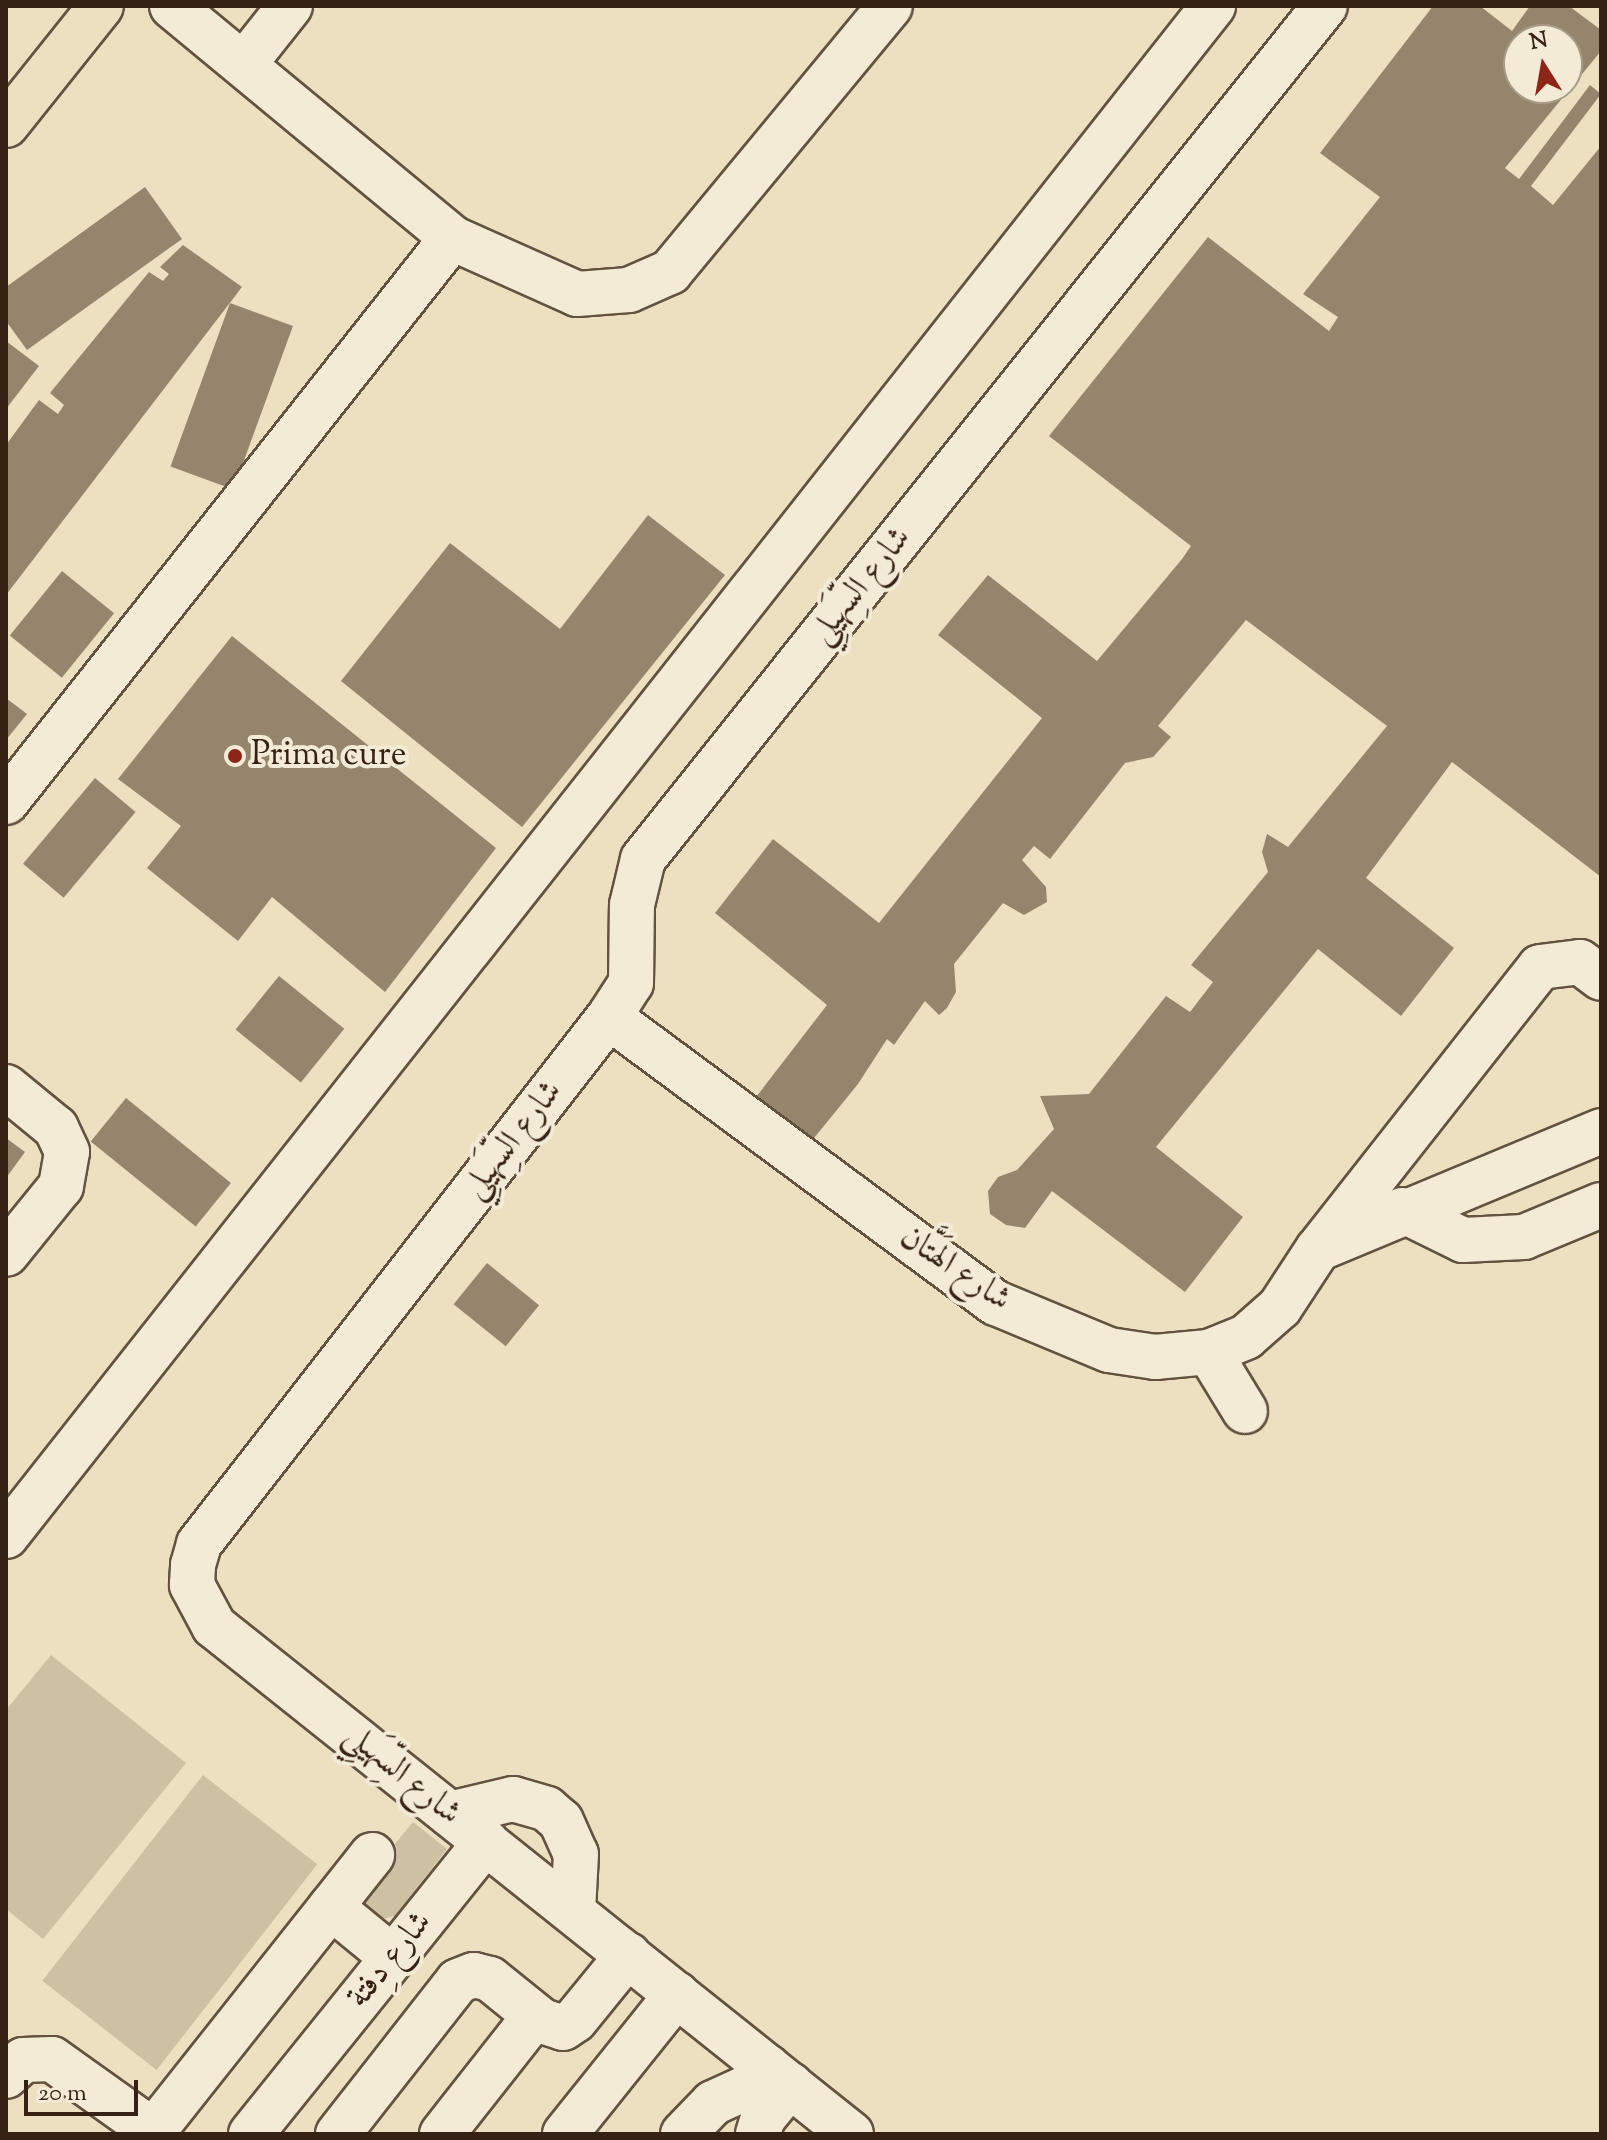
<!DOCTYPE html>
<meta charset="utf-8">
<style>
body{margin:0}
#map{position:relative;width:1607px;height:2140px;overflow:hidden;background:#ede0c0;font-family:"Sorts Mill Goudy",Amiri,serif}
div>[style]{position:absolute}
.green>*{inset:0;background:#cec0a3;transform-origin:0 0}
.building>*{inset:0;background:#95856d;transform-origin:0 0}
.roads{filter:drop-shadow(2px 0 #63523f) drop-shadow(-2px 0 #63523f) drop-shadow(0 2px #63523f) drop-shadow(0 -2px #63523f)}
.minor>*{height:44px;margin:-22px;padding:0 22px;transform-origin:22px;border-radius:22px;background:#f3ebd6}
.major>*{height:44px;margin:-22px;padding:0 22px;transform-origin:22px;border-radius:22px;background:#ede0c0}
.dots>*{width:22px;height:22px;translate:-50% -50%;box-sizing:border-box;border:4px solid #f3ebd6;border-radius:50%}
span{translate:-50% -50%;white-space:nowrap;text-align:center;line-height:1.15;-webkit-text-stroke:8px #f3ebd6;paint-order:stroke}
.street-label{font-size:34px;color:#352214}
.poi-label{font-size:34px;color:#352214}
.left{translate:0 -50%;text-align:left}
.frame{position:absolute;inset:0;border:8px solid #352214;pointer-events:none}
.north{position:absolute;left:1503px;top:24px;width:80px;height:80px;box-sizing:border-box;background:#f3ebd6;border:2px solid #a79b88;border-radius:50%;rotate:349deg;font-size:22px;font-weight:700;line-height:32px;text-align:center;color:#352214}
.north::after{content:'';display:block;margin:auto;width:28px;height:36px;background:#8f2418;clip-path:polygon(50% 0,100% 100%,50% 72%,0 100%)}
.scale{position:absolute;left:24px;top:2080px;width:114px;height:36px;box-sizing:border-box;border:4px solid #352214;border-top:0;padding-left:10px;font-size:24px;line-height:28px;white-space:nowrap;color:#352214;-webkit-text-stroke:6px #f3ebd6;paint-order:stroke}
</style>
<div id="map">
<div class="green">
<div style="clip-path:polygon(51px 1655px,186px 1763px,43px 1939px,6px 1909px,6px 1710px)"></div>
<div style="left:203px;top:1775px;width:145px;height:261px;rotate:38deg"></div>
<div style="clip-path:polygon(413px 1822px,447px 1849px,395px 1916px,378px 1920px,358px 1903px,361px 1885px)"></div>
</div>
<div class="building">
<div style="clip-path:polygon(evenodd,1433px 6px,1480px 6px,1512px 31px,1530px 6px,1569px 6px,1601px 30px,1601px 51px,1505px 168px,1519px 179px,1590px 85px,1601px 94px,1531px 186px,1553px 205px,1601px 146px,1601px 877px,1452px 762px,1366px 878px,1454px 948px,1401px 1016px,1318px 949px,1156px 1147px,1243px 1217px,1185px 1292px,1052px 1191px,1025px 1228px,1006px 1225px,990px 1214px,988px 1191px,998px 1177px,1017px 1170px,1054px 1129px,1040px 1096px,1089px 1094px,1166px 996px,1190px 1012px,1213px 982px,1191px 965px,1268px 872px,1262px 852px,1267px 834px,1288px 847px,1387px 726px,1246px 620px,1158px 726px,1171px 737px,1153px 757px,1125px 763px,1050px 859px,1034px 846px,1022px 860px,1046px 887px,1047px 902px,1024px 915px,1003px 903px,954px 964px,956px 992px,947px 1008px,939px 1015px,925px 1001px,894px 1045px,887px 1039px,858px 1084px,797px 1159px,743px 1114px,827px 1005px,715px 913px,773px 839px,879px 923px,1042px 718px,938px 635px,988px 575px,1097px 661px,1182px 559px,1191px 546px,1049px 436px,1208px 237px,1329px 331px,1338px 317px,1303px 294px,1380px 197px,1320px 153px,1433px 6px,1519px 40px,1567px 40px,1567px 88px,1519px 88px,1519px 40px)"></div>
<div style="clip-path:polygon(145px 187px,182px 239px,27px 350px,6px 321px,6px 287px)"></div>
<div style="clip-path:polygon(183px 245px,242px 287px,6px 595px,6px 445px,39px 400px,58px 414px,64px 405px,50px 393px,149px 272px,163px 281px,169px 274px,160px 267px)"></div>
<div style="left:230px;top:303px;width:67px;height:174px;rotate:20deg"></div>
<div style="clip-path:polygon(6px 341px,39px 366px,6px 409px)"></div>
<div style="clip-path:polygon(648px 515px,725px 575px,522px 827px,341px 681px,450px 543px,560px 629px)"></div>
<div style="left:62px;top:571px;width:67px;height:83px;rotate:39deg"></div>
<div style="clip-path:polygon(232px 636px,496px 848px,385px 992px,272px 897px,238px 941px,147px 868px,181px 826px,118px 779px)"></div>
<div style="clip-path:polygon(6px 698px,27px 714px,6px 740px)"></div>
<div style="left:95px;top:778px;width:53px;height:112px;rotate:40deg"></div>
<div style="left:279px;top:976px;width:84px;height:69px;rotate:39deg"></div>
<div style="left:126px;top:1098px;width:135px;height:56px;rotate:39deg"></div>
<div style="clip-path:polygon(6px 1138px,25px 1152px,6px 1178px)"></div>
<div style="left:487px;top:1263px;width:67px;height:53px;rotate:39deg"></div>
</div>
<div class="roads">
<div class="minor">
<div style="left:172px;top:6px;width:364px;rotate:39.6deg"></div>
<div style="left:452px;top:238px;width:137px;rotate:24.1deg"></div>
<div style="left:577px;top:294px;width:52px;rotate:-4.4deg"></div>
<div style="left:629px;top:290px;width:45px;rotate:-23.7deg"></div>
<div style="left:670px;top:272px;width:345px;rotate:-50.4deg"></div>
<div style="left:244px;top:64px;width:74px;rotate:-51.6deg"></div>
<div style="left:6px;top:802px;width:719px;rotate:-51.66deg"></div>
<div style="left:609px;top:1017px;width:481px;rotate:36.5deg"></div>
<div style="left:996px;top:1303px;width:122px;rotate:22.6deg"></div>
<div style="left:1109px;top:1350px;width:47px;rotate:8.7deg"></div>
<div style="left:1155px;top:1357px;width:54px;rotate:-5.3deg"></div>
<div style="left:1209px;top:1352px;width:40px;rotate:-22deg"></div>
<div style="left:1246px;top:1337px;width:45px;rotate:-41.4deg"></div>
<div style="left:1280px;top:1307px;width:69px;rotate:-56.8deg"></div>
<div style="left:1318px;top:1249px;width:307px;rotate:-22.6deg"></div>
<div style="left:6px;top:1087px;width:65px;rotate:39.4deg"></div>
<div style="left:56px;top:1128px;width:26px;rotate:65deg"></div>
<div style="left:67px;top:1152px;width:35px;rotate:100deg"></div>
<div style="left:61px;top:1186px;width:87px;rotate:129deg"></div>
<div style="left:1402px;top:1210px;width:68px;rotate:26.2deg"></div>
<div style="left:1463px;top:1240px;width:61px;rotate:-2.8deg"></div>
<div style="left:1524px;top:1237px;width:83px;rotate:-22.6deg"></div>
<div style="left:1322px;top:1244px;width:352px;rotate:-51.8deg"></div>
<div style="left:1540px;top:967px;width:40px;rotate:-7.1deg"></div>
<div style="left:1580px;top:962px;width:26px;rotate:37deg"></div>
<div style="left:1209px;top:1352px;width:69px;rotate:58.6deg"></div>
<div style="left:6px;top:1536px;width:1949px;rotate:-51.73deg"></div>
<div style="left:450px;top:1814px;width:65px;rotate:-13.4deg"></div>
<div style="left:513px;top:1799px;width:35px;rotate:16deg"></div>
<div style="left:547px;top:1809px;width:18px;rotate:41deg"></div>
<div style="left:561px;top:1821px;width:36px;rotate:66deg"></div>
<div style="left:576px;top:1854px;width:57px;rotate:93deg"></div>
<div style="left:331px;top:1907px;width:79px;rotate:39.3deg"></div>
<div style="left:6px;top:2076px;width:23px;rotate:-43deg"></div>
<div style="left:23px;top:2060px;width:29px;rotate:-2deg"></div>
<div style="left:52px;top:2059px;width:124px;rotate:35.5deg"></div>
<div style="left:151px;top:2134px;width:356px;rotate:-51.6deg"></div>
<div style="left:251px;top:2134px;width:375px;rotate:-51.2deg"></div>
<div style="left:338px;top:2134px;width:194px;rotate:-51.9deg"></div>
<div style="left:458px;top:1981px;width:17px;rotate:-21deg"></div>
<div style="left:474px;top:1975px;width:16px;rotate:14deg"></div>
<div style="left:490px;top:1979px;width:67px;rotate:38.9deg"></div>
<div style="left:542px;top:2021px;width:22px;rotate:18deg"></div>
<div style="left:563px;top:2028px;width:14px;rotate:-34deg"></div>
<div style="left:575px;top:2020px;width:84px;rotate:-50.8deg"></div>
<div style="left:442px;top:2134px;width:150px;rotate:-51.8deg"></div>
<div style="left:565px;top:2134px;width:179px;rotate:-51.3deg"></div>
<div style="left:683px;top:2134px;width:43px;rotate:-45.9deg"></div>
<div style="left:713px;top:2103px;width:41px;rotate:-24.7deg"></div>
<div style="left:750px;top:2086px;width:26px;rotate:-47deg"></div>
<div style="left:758px;top:2134px;width:17px;rotate:-73deg"></div>
<div style="left:763px;top:2118px;width:43px;rotate:-50.7deg"></div>
<div style="left:851px;top:2134px;width:815px;rotate:-141.43deg"></div>
<div style="left:214px;top:1626px;width:47px;rotate:-118.2deg"></div>
<div style="left:192px;top:1585px;width:20px;rotate:-87deg"></div>
<div style="left:193px;top:1565px;width:22px;rotate:-74deg"></div>
<div style="left:199px;top:1544px;width:668px;rotate:-52.12deg"></div>
<div style="left:609px;top:1017px;width:40px;rotate:-57.1deg"></div>
<div style="left:631px;top:983px;width:78px;rotate:-89.3deg"></div>
<div style="left:632px;top:905px;width:47px;rotate:-76.6deg"></div>
<div style="left:643px;top:859px;width:1092px;rotate:-51.36deg"></div>
</div>
<div class="major">
<div style="left:6px;top:125px;width:152px;rotate:-51.4deg"></div>
</div>
</div>
<div class="dots">
<div style="left:235px;top:756px;background:#8f2418"></div>
</div>
<div class="street-label">
<span style="left:861px;top:586px;rotate:-51deg">شارع السِّهَيلِي</span>
<span style="left:513px;top:1140px;rotate:-52deg">شارع السِّهَيلِي</span>
<span style="left:955px;top:1269px;rotate:34deg">شارع الهَتَّان</span>
<span style="left:402px;top:1775px;rotate:39deg">شارع السِّهَيلِي</span>
<span style="left:390px;top:1960px;rotate:-51deg">شارع دِفتة</span>
</div>
<div class="poi-label">
<span class="left" style="left:251px;top:756px">Prima cure</span>
</div>
<div class="frame"></div>
<div class="north">N</div>
<div class="scale">20 m</div>
</div>
